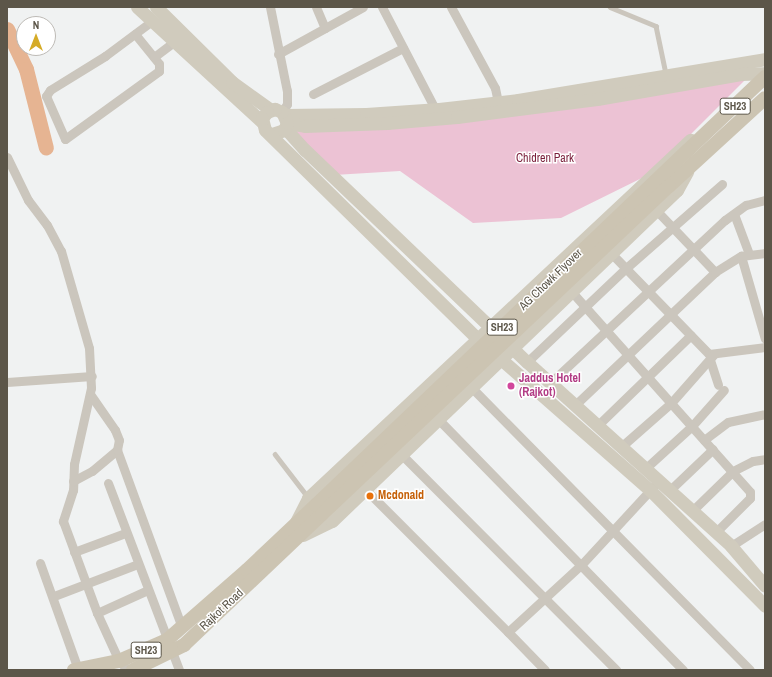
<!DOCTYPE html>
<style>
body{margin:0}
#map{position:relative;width:772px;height:677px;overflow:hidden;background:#f0f2f2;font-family:"Archivo Narrow",sans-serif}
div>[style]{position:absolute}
.green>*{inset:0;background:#ecc2d4}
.river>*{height:15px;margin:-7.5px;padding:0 7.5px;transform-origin:7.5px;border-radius:7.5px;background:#e6b492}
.lane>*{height:4.5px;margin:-2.25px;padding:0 2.25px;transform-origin:2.25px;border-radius:2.25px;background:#cbc6bd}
.street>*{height:9px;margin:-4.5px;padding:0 4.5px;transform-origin:4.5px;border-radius:4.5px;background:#cbc6bd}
.secondary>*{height:13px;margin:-6.5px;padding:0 6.5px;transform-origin:6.5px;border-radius:6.5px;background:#d0cbbd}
.primary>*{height:14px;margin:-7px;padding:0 7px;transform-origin:7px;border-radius:7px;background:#ccc4b2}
.primary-bridge>*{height:14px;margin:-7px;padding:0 7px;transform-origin:7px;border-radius:7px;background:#ccc4b2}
.dots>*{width:11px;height:11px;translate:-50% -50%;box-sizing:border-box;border:2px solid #fff;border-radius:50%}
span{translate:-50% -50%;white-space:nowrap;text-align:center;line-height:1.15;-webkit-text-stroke:3px #fff;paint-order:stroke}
.shield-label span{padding:1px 3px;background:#fff;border:1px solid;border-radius:3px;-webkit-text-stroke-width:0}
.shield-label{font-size:11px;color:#5c5649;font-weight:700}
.park-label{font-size:12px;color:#791e3a}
.street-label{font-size:12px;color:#5c5649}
.hotel-label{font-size:12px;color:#b23c85;font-weight:700}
.left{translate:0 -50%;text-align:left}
.food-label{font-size:12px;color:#c56008;font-weight:700}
.frame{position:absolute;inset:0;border:8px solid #5c5649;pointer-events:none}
.north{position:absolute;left:16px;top:16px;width:40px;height:40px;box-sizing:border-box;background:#fff;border:1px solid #bebbb6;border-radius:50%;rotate:0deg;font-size:11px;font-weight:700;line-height:16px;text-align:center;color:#5c5649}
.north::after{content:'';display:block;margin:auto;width:14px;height:18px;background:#d5ab27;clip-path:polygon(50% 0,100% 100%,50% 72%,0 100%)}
</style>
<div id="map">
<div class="green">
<div style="clip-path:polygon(752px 73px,652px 173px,561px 218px,473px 223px,400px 171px,334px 175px,292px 131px)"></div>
</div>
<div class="river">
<div style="left:7px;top:29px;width:44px;rotate:64.6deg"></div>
<div style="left:26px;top:69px;width:81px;rotate:75.8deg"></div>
</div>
<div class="lane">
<div style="left:610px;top:7px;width:50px;rotate:22.4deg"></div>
<div style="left:656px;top:26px;width:49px;rotate:78.2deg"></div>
<div style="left:275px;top:454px;width:54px;rotate:52.5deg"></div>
</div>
<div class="street">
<div style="left:270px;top:7px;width:86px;rotate:78.6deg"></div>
<div style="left:287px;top:91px;width:13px;rotate:90deg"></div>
<div style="left:287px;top:104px;width:9px;rotate:122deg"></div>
<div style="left:316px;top:7px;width:23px;rotate:67deg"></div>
<div style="left:382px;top:7px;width:115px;rotate:62.5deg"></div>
<div style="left:451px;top:7px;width:92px;rotate:61.5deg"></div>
<div style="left:495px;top:88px;width:14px;rotate:78deg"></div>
<div style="left:135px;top:34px;width:38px;rotate:51deg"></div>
<div style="left:159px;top:64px;width:7px;rotate:90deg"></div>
<div style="left:159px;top:71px;width:116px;rotate:144.1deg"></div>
<div style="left:65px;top:139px;width:47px;rotate:-113.8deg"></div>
<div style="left:46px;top:96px;width:7px;rotate:-56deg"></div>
<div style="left:50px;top:90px;width:65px;rotate:-31.7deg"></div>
<div style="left:105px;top:56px;width:59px;rotate:-36.7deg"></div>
<div style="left:278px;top:54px;width:97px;rotate:-28.9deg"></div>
<div style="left:154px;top:57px;width:25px;rotate:-37deg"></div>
<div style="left:313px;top:94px;width:101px;rotate:-27.1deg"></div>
<div style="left:7px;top:157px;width:48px;rotate:64deg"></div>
<div style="left:28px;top:200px;width:31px;rotate:53deg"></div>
<div style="left:47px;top:225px;width:30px;rotate:62deg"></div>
<div style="left:61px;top:251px;width:101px;rotate:73.9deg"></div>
<div style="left:89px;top:348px;width:40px;rotate:87.1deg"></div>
<div style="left:91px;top:388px;width:78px;rotate:102.6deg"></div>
<div style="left:74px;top:464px;width:26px;rotate:92deg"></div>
<div style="left:73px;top:490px;width:33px;rotate:108deg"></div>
<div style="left:63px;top:521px;width:98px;rotate:69.7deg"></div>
<div style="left:97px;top:613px;width:53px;rotate:65.4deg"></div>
<div style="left:119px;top:661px;width:13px;rotate:45deg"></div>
<div style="left:656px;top:210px;width:86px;rotate:46.4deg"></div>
<div style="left:734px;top:214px;width:43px;rotate:69.4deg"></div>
<div style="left:611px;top:253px;width:141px;rotate:45.9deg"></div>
<div style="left:709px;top:354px;width:56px;rotate:-7.1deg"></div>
<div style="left:741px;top:256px;width:86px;rotate:73.9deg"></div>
<div style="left:571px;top:291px;width:269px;rotate:48.3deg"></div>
<div style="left:750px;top:492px;width:6px;rotate:90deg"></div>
<div style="left:750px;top:498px;width:49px;rotate:135deg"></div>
<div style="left:710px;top:360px;width:26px;rotate:72deg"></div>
<div style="left:527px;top:362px;width:135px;rotate:-43.5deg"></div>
<div style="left:625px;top:269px;width:129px;rotate:-41.2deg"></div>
<div style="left:7px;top:382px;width:85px;rotate:-4deg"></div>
<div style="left:550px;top:383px;width:239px;rotate:-43deg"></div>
<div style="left:725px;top:220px;width:26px;rotate:-36deg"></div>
<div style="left:746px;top:205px;width:20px;rotate:-15deg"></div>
<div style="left:471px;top:387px;width:397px;rotate:45.4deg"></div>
<div style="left:574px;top:406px;width:195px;rotate:-43.5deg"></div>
<div style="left:715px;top:272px;width:31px;rotate:-32deg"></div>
<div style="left:741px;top:256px;width:24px;rotate:-7deg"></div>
<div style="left:438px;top:419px;width:351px;rotate:45.7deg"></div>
<div style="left:598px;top:425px;width:129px;rotate:-44.1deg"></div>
<div style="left:704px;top:440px;width:30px;rotate:-37deg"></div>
<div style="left:728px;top:422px;width:38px;rotate:-12deg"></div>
<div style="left:622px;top:446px;width:65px;rotate:-41.3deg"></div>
<div style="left:671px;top:403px;width:65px;rotate:-48.7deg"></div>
<div style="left:117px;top:450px;width:189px;rotate:69.9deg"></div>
<div style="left:401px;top:454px;width:305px;rotate:45.1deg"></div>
<div style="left:647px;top:467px;width:61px;rotate:-42.3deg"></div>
<div style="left:692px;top:426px;width:48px;rotate:-48.4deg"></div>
<div style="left:73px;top:481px;width:21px;rotate:-28deg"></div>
<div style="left:92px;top:471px;width:33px;rotate:-40deg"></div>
<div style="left:117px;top:450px;width:10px;rotate:-79deg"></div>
<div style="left:119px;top:440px;width:11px;rotate:-112deg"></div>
<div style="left:115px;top:430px;width:44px;rotate:-124.8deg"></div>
<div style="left:108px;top:483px;width:200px;rotate:69.2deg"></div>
<div style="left:365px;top:489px;width:202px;rotate:45deg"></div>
<div style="left:508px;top:632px;width:100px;rotate:-42.6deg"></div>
<div style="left:582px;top:564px;width:105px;rotate:-47.3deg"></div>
<div style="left:670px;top:490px;width:59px;rotate:-43.6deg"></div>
<div style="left:692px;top:511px;width:57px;rotate:-44.3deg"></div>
<div style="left:733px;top:471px;width:22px;rotate:-27deg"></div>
<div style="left:753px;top:461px;width:12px;rotate:-9deg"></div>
<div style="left:731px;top:546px;width:40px;rotate:-32.9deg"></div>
<div style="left:74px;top:552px;width:54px;rotate:-20.4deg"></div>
<div style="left:40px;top:563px;width:113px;rotate:70.3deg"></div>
<div style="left:54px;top:596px;width:90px;rotate:-20.9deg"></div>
<div style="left:97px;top:613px;width:56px;rotate:-24.3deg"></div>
<div style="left:508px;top:632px;width:53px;rotate:45.8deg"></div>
</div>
<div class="secondary">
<div style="left:137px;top:7px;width:170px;rotate:42.6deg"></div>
<div style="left:156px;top:7px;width:107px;rotate:44.6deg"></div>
<div style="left:232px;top:82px;width:48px;rotate:35.7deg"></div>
<div style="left:285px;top:115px;width:81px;rotate:-0.7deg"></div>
<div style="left:366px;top:114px;width:73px;rotate:-3.9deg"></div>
<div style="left:439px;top:109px;width:80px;rotate:-6.5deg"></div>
<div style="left:518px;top:100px;width:250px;rotate:-9.4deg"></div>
<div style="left:287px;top:123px;width:18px;rotate:9deg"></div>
<div style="left:305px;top:126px;width:82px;rotate:-2.1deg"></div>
<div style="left:387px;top:123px;width:70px;rotate:-4.9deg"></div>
<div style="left:457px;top:117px;width:141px;rotate:-7.3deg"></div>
<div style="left:597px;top:99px;width:146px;rotate:-9.8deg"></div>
<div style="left:741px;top:74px;width:24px;rotate:-2deg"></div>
<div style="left:285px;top:128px;width:30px;rotate:48deg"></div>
<div style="left:305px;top:150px;width:307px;rotate:43.7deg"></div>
<div style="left:527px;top:362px;width:275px;rotate:42deg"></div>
<div style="left:731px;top:546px;width:52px;rotate:49.6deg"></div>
<div style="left:272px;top:134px;width:13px;rotate:-18deg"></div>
<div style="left:284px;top:130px;width:8px;rotate:-67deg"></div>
<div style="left:287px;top:123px;width:12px;rotate:-114deg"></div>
<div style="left:282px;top:112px;width:8px;rotate:-157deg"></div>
<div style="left:275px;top:109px;width:9px;rotate:159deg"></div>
<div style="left:267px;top:112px;width:8px;rotate:130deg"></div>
<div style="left:262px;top:118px;width:12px;rotate:76deg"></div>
<div style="left:265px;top:130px;width:297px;rotate:44.5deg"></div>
<div style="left:477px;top:338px;width:230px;rotate:41.3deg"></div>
<div style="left:650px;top:490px;width:163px;rotate:45.2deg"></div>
<div style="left:296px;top:522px;width:27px;rotate:-63deg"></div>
<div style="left:308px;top:498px;width:524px;rotate:-43.14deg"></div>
<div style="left:303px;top:535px;width:32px;rotate:-26deg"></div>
<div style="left:332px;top:521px;width:478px;rotate:-43.8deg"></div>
<div style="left:677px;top:190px;width:21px;rotate:-61deg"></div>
</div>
<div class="primary">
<div style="left:688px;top:150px;width:106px;rotate:-43.5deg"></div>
<div style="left:669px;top:186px;width:130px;rotate:-42.5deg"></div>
<div style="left:74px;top:670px;width:46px;rotate:-11.3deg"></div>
<div style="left:119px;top:661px;width:52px;rotate:-23.6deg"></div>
<div style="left:167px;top:640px;width:106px;rotate:-41.2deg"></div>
<div style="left:247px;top:570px;width:95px;rotate:-43.3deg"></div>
<div style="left:133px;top:670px;width:57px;rotate:-26.1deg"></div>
<div style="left:184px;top:645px;width:190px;rotate:-43.5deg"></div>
</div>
<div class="primary-bridge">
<div style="left:316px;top:505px;width:514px;rotate:-43.66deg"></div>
<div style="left:322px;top:514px;width:477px;rotate:-43.4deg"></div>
</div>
<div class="dots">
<div style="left:511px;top:386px;background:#d1479c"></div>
<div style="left:370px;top:496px;background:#e8710a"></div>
</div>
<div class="shield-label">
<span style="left:735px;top:106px">SH23</span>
<span style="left:502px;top:327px">SH23</span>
<span style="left:146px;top:650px">SH23</span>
</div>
<div class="park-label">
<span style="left:545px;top:159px">Chidren Park</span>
</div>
<div class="street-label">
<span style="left:551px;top:280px;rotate:-44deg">AG Chowk Flyover</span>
<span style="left:222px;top:610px;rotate:-43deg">Rajkot Road</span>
</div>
<div class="hotel-label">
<span class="left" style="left:519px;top:386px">Jaddus Hotel<br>(Rajkot)</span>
</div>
<div class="food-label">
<span class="left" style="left:378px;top:496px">Mcdonald</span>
</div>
<div class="frame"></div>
<div class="north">N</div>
</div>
